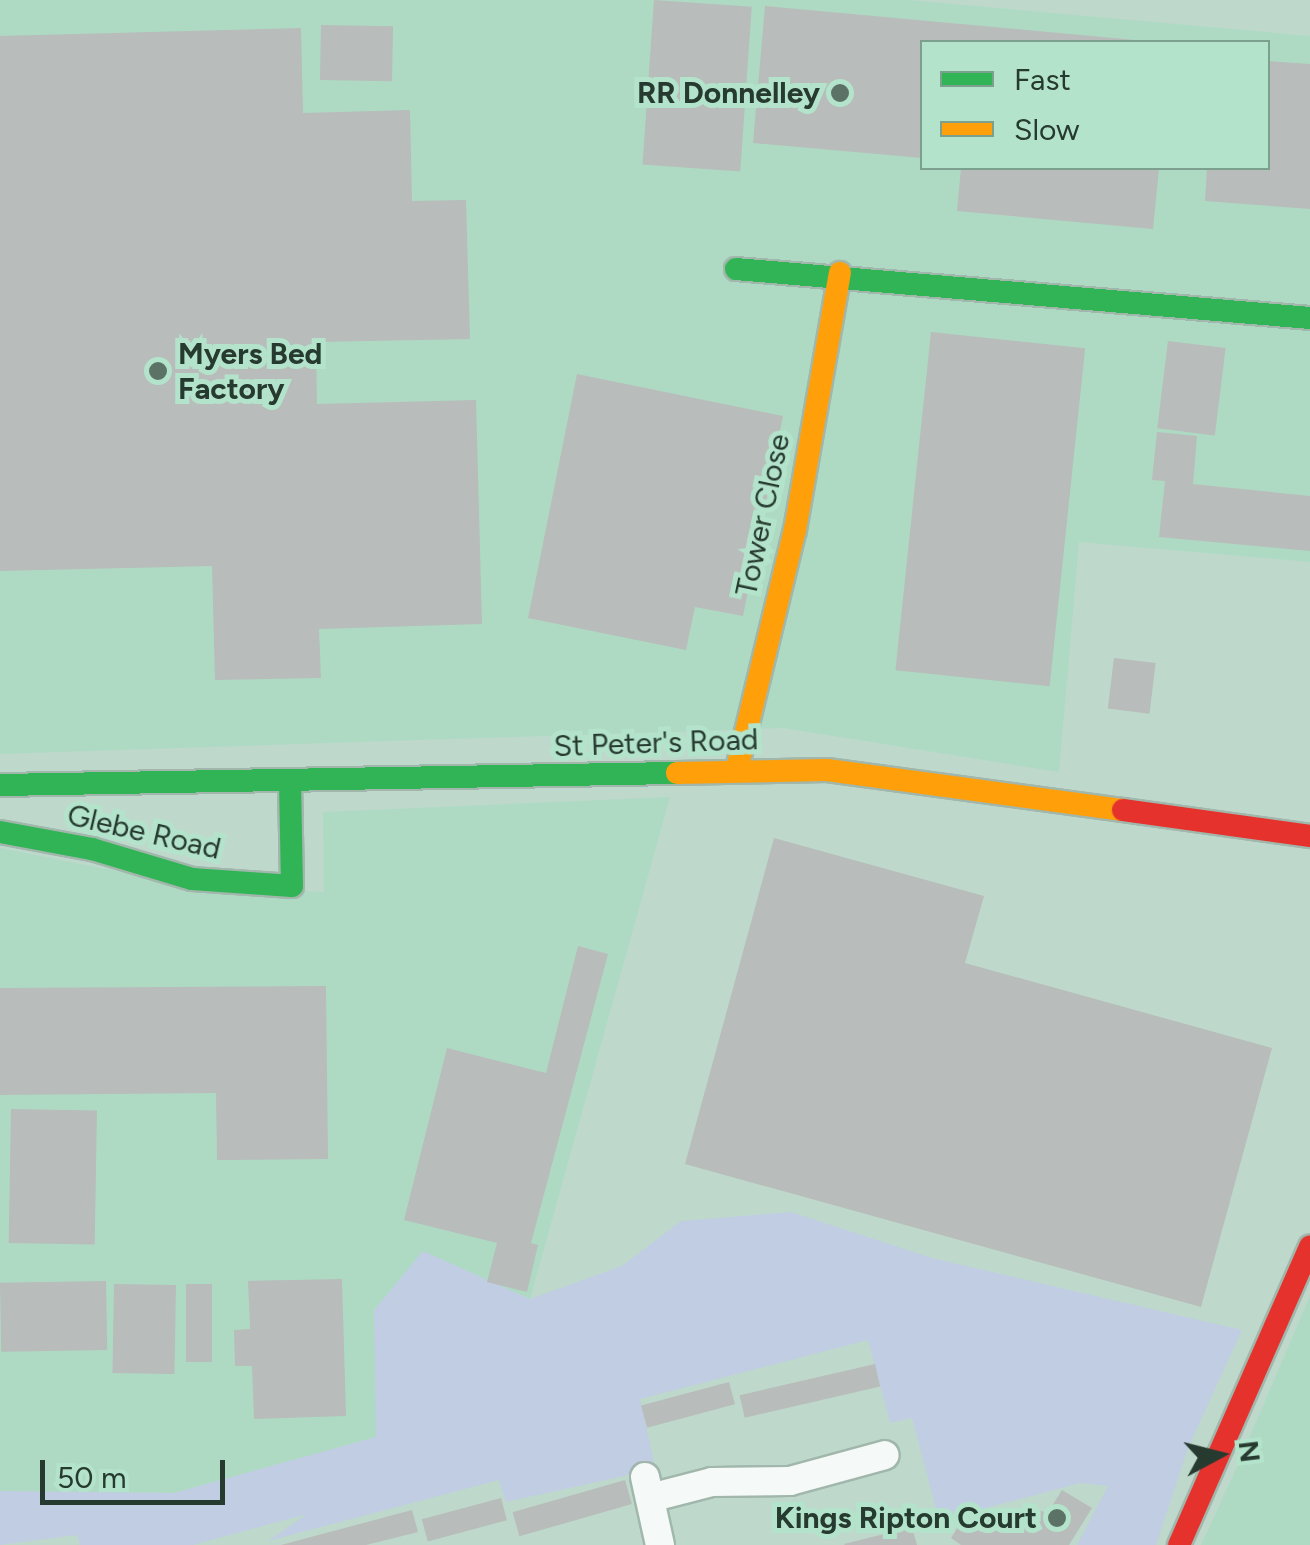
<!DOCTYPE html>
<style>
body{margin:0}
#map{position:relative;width:1310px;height:1545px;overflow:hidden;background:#bed9cb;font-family:Figtree,sans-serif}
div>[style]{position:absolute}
.built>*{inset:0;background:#aedac4}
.green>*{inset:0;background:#c0cde3}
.building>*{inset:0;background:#b8bcba;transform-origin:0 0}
.roads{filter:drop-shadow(2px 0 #a1b7ac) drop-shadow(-2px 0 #a1b7ac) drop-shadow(0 2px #a1b7ac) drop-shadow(0 -2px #a1b7ac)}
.street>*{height:28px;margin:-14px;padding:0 14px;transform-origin:14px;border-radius:14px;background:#f5f9f7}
.fast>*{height:22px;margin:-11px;padding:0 11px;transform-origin:11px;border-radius:11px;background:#30b455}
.slow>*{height:22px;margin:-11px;padding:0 11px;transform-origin:11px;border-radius:11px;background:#ff9f0a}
.jam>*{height:22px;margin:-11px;padding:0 11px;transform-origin:11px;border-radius:11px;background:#e5322d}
.dots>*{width:28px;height:28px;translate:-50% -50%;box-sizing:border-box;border:5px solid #b3e4cb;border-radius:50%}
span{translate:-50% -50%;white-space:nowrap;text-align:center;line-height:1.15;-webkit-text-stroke:10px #b3e4cb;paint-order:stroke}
.poi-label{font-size:30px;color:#273a30;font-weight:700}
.right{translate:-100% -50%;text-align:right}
.left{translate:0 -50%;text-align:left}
.street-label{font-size:30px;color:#273a30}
.legend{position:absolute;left:920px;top:40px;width:350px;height:130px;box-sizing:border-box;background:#b3e4cb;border:2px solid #7ba08d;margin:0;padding:12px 18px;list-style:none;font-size:30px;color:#273a30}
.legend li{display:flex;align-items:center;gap:20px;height:50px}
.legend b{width:50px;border:2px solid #7ba08d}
.north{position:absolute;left:1170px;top:1405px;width:100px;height:100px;-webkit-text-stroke:8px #b3e4cb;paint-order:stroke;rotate:83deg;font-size:28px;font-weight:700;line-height:40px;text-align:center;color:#273a30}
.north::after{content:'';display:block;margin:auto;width:35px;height:45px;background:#273a30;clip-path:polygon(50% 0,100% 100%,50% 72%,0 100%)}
.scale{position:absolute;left:40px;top:1460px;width:185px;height:45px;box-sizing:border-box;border:5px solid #273a30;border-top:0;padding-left:12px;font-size:30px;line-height:35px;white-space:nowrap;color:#273a30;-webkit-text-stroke:8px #b3e4cb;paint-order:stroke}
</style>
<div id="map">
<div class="built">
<div style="clip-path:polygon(evenodd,0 0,908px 0,1310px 36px,1310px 562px,1079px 542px,1059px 772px,783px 728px,0 754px,0 0,922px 42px,1268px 42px,1268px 168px,922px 168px,922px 42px)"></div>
<div style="clip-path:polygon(670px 797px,530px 1299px,423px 1252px,374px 1310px,377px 1437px,174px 1493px,0 1491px,0 848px,187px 885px,324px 892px,323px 812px)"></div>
<div style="clip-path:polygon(1310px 1296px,1310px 1545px,1201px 1545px,1232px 1478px)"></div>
</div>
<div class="green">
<div style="clip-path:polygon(791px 1212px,932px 1258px,1242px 1330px,1188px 1448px,1156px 1545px,1077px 1545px,1108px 1486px,1081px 1483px,939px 1520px,912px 1418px,890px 1423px,868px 1340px,640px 1399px,655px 1467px,624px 1476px,506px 1502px,499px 1480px,268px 1541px,307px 1514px,193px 1545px,80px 1545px,77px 1535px,0 1545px,0 1491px,174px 1493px,376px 1437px,374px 1310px,423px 1251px,530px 1299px,622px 1266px,681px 1221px)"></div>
</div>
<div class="building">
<div style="left:654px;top:0;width:98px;height:165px;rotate:4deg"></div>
<div style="clip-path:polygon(765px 6px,1135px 40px,1135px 42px,922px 42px,922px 158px,753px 143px)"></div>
<div style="left:321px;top:25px;width:72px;height:55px;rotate:1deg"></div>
<div style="clip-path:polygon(301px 28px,303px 113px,410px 110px,412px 201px,466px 200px,470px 339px,316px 342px,317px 404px,476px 400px,482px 624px,319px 629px,321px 678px,215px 680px,212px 566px,0 571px,0 36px)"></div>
<div style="clip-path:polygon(1268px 61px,1310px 64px,1310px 209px,1205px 201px,1207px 168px,1268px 168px)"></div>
<div style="clip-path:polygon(961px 168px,1159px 168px,1153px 229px,957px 211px)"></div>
<div style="left:931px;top:332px;width:155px;height:340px;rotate:6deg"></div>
<div style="left:1168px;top:341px;width:58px;height:88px;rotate:7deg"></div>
<div style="clip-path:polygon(577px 374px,783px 416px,743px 616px,695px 607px,686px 650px,528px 618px)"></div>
<div style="clip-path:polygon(1157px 432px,1197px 436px,1193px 484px,1310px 496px,1310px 551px,1159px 537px,1165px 481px,1152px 480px)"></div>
<div style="left:1114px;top:658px;width:42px;height:51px;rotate:7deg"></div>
<div style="clip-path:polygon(774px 838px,984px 896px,965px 963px,1272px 1048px,1201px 1307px,685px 1164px)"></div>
<div style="clip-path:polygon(578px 946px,608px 954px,531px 1243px,538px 1245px,527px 1292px,487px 1282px,497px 1243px,404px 1220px,447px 1048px,546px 1073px)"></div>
<div style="clip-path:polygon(326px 986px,328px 1159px,217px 1160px,216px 1093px,0 1095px,0 988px)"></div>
<div style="left:11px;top:1109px;width:86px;height:134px;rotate:1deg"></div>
<div style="clip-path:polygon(342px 1279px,346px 1416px,254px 1419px,252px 1366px,235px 1366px,234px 1330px,250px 1329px,248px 1281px)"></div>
<div style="left:106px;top:1281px;width:69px;height:106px;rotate:89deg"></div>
<div style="left:114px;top:1284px;width:62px;height:89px;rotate:1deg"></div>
<div style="left:186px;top:1284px;width:26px;height:78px"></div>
<div style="left:875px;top:1364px;width:23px;height:139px;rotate:77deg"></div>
<div style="left:729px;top:1382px;width:23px;height:91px;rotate:75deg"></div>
<div style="left:625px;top:1480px;width:25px;height:117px;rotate:74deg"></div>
<div style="clip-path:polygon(1062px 1490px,1092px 1508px,1069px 1545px,961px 1545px,951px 1538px,962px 1520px,981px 1532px,991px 1516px,1019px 1533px,1035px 1507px,1047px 1514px)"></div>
<div style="left:501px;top:1498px;width:23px;height:82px;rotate:75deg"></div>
<div style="clip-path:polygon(412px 1510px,418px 1532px,366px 1545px,281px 1545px)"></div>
<div style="clip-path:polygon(912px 1527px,917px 1545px,845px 1545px,844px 1544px)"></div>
</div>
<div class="roads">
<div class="street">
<div style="left:645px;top:1477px;width:70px;rotate:77.6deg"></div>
<div style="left:650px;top:1498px;width:64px;rotate:-14.5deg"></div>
<div style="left:712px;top:1482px;width:78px;rotate:-0.7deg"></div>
<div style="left:790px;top:1481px;width:98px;rotate:-15.3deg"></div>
</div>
<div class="fast">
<div style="left:736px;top:269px;width:576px;rotate:4.88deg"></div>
<div style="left:0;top:785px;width:677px;rotate:-1.02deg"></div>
<div style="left:0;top:832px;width:94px;rotate:10.5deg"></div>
<div style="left:92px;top:849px;width:104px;rotate:16.7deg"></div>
<div style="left:192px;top:879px;width:100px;rotate:4deg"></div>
<div style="left:292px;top:886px;width:103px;rotate:-91.1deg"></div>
</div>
<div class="slow">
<div style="left:737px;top:769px;width:246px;rotate:-76.4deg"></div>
<div style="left:795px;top:530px;width:261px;rotate:-80.1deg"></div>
<div style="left:677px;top:773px;width:150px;rotate:-1.1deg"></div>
<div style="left:827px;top:770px;width:299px;rotate:7.7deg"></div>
</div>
<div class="jam">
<div style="left:1123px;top:810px;width:189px;rotate:7.9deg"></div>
<div style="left:1179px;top:1545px;width:326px;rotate:-66.3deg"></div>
</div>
</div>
<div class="dots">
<div style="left:840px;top:93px;background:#5c7266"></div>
<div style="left:158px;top:371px;background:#5c7266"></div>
<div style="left:1057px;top:1518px;background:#5c7266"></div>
</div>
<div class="poi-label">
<span class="right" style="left:820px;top:93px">RR Donnelley</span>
<span class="left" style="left:178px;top:371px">Myers Bed<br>Factory</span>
<span class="right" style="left:1037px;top:1518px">Kings Ripton Court</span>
</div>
<div class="street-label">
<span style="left:763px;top:515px;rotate:-78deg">Tower Close</span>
<span style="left:656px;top:743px;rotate:-2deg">St Peter's Road</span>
<span style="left:144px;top:832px;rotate:13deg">Glebe Road</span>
</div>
<ul class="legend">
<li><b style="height:12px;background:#30b455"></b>Fast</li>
<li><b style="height:12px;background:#ff9f0a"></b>Slow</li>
</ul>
<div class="north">N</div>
<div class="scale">50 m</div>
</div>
